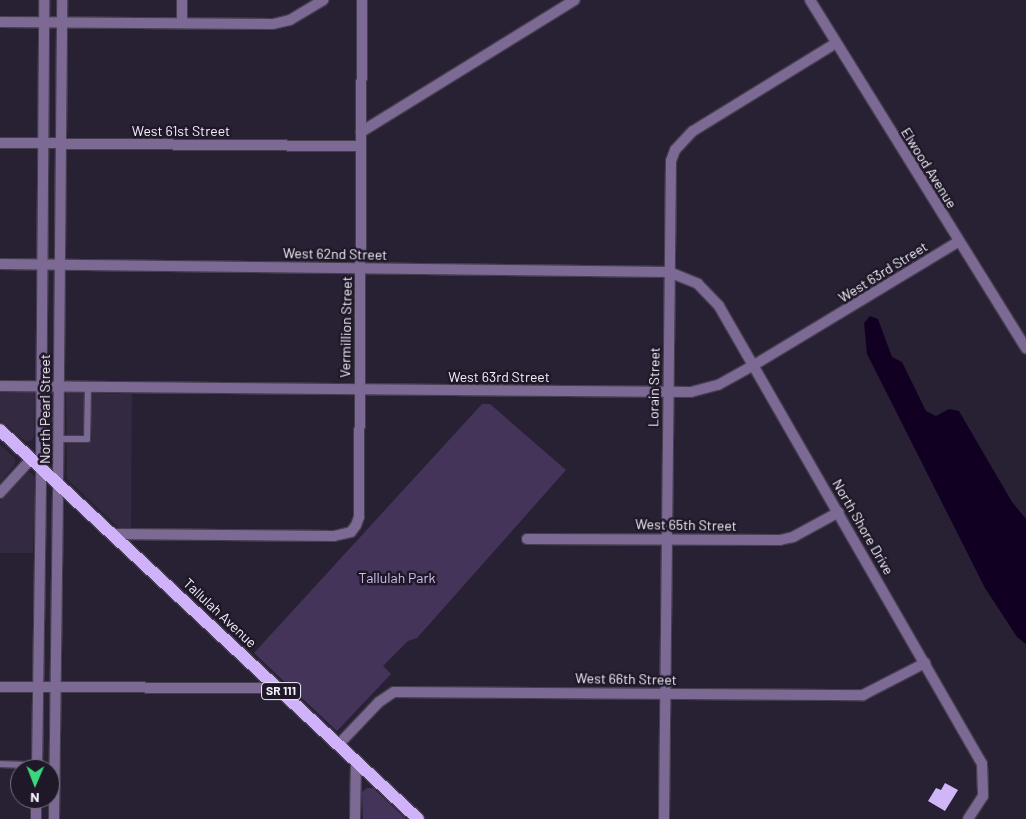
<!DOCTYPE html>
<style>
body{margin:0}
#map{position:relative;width:1026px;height:819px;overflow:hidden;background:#282133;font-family:Barlow,sans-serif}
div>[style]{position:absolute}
.built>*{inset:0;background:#332941}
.green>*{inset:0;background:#44345a}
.water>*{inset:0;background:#120023}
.building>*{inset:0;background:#d0b6f6}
.roads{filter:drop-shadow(1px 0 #453e4f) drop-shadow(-1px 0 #453e4f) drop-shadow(0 1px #453e4f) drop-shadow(0 -1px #453e4f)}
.service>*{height:6px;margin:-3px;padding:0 3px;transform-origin:3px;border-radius:3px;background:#7c6a95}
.minor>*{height:10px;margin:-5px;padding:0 5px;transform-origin:5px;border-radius:5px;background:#7c6a95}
.tertiary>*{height:10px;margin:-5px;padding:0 5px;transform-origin:5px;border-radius:5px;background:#7c6a95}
.primary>*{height:12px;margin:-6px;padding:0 6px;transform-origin:6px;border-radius:6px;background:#d0b2fa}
span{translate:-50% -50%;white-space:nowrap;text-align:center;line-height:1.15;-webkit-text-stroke:5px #1f1828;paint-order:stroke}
.shield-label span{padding:1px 4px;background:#1f1828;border:1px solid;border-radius:4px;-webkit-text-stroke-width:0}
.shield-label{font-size:12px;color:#f5f0fc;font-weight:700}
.street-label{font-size:14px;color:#f5f0fc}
.park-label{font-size:14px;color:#d4bff3}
.north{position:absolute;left:10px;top:759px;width:50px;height:50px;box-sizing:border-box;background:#1f1828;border:1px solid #756e7d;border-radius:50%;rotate:181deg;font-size:14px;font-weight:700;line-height:20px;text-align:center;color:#f5f0fc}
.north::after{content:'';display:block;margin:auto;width:18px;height:22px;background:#3bd77e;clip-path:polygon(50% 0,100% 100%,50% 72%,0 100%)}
</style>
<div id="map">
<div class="built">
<div style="clip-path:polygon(0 381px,35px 382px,34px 437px,30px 441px,25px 441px,0 420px)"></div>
<div style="clip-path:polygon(66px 392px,132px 394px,131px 529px,120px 529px,67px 479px)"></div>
<div style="clip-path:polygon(0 445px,15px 458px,15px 464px,0 483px)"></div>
<div style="clip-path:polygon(29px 472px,35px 477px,33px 553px,0 553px,0 500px)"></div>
</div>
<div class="green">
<div style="clip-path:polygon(482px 404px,490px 404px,566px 470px,417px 638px,408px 641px,383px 666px,391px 674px,337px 731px,254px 653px)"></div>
<div style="clip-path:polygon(367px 788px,373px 788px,406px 819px,363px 819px,362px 792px)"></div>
</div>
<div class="water">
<div style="clip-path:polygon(870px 316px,878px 319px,892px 357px,902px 362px,926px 411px,936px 416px,949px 409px,959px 411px,1012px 502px,1026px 519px,1026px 644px,1017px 637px,985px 588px,867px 354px,864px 323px)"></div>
</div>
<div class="building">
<div style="clip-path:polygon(945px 783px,958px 790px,945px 811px,928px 801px,936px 788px,941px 790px)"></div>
</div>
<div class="roads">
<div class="service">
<div style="left:58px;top:439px;width:29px"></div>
<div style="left:87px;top:439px;width:52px;rotate:-88.9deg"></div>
<div style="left:0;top:764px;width:37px;rotate:2deg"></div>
</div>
<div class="minor">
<div style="left:810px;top:0;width:410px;rotate:58.2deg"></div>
<div style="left:0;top:22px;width:273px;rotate:0.4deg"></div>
<div style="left:273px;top:24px;width:17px;rotate:-13deg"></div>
<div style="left:290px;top:20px;width:39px;rotate:-31deg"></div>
<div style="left:182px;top:22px;width:22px;rotate:-90deg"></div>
<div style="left:361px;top:132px;width:251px;rotate:-31.7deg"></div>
<div style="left:0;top:143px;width:361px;rotate:0.5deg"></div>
<div style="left:0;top:264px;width:669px;rotate:0.69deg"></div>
<div style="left:669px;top:272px;width:31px;rotate:22deg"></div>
<div style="left:698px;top:284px;width:30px;rotate:46deg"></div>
<div style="left:719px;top:306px;width:528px;rotate:60.13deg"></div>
<div style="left:982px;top:764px;width:32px;rotate:88deg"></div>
<div style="left:983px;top:796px;width:27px;rotate:123deg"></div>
<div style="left:0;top:386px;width:691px;rotate:0.5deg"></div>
<div style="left:691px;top:392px;width:28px;rotate:-15deg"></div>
<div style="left:718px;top:385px;width:41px;rotate:-29.1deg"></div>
<div style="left:754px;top:365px;width:238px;rotate:-31.1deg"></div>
<div style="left:0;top:493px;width:47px;rotate:-47.6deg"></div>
<div style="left:112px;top:534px;width:222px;rotate:0.5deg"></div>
<div style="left:334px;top:536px;width:17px;rotate:-13deg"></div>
<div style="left:351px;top:532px;width:9px;rotate:-54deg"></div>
<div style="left:356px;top:525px;width:9px;rotate:-69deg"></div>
<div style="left:359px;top:517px;width:517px;rotate:-89.67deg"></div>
<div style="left:527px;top:539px;width:253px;rotate:0.2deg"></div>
<div style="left:780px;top:540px;width:13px;rotate:-13deg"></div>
<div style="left:793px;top:537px;width:52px;rotate:-28.5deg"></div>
<div style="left:0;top:687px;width:278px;rotate:0.2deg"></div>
<div style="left:339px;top:744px;width:58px;rotate:-46.4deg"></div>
<div style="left:379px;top:702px;width:18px;rotate:-34deg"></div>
<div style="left:394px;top:692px;width:469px;rotate:0.4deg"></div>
<div style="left:863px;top:695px;width:70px;rotate:-27.3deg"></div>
<div style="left:37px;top:769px;width:302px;rotate:-89.2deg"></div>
<div style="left:36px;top:819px;width:20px;rotate:-90deg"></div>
<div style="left:54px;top:819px;width:335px;rotate:-89.3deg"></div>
<div style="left:355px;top:819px;width:58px;rotate:-89deg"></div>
<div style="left:664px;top:819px;width:658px;rotate:-89.39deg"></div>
<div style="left:671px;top:161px;width:12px;rotate:-70deg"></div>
<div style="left:675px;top:150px;width:26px;rotate:-47deg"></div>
<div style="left:693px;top:131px;width:168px;rotate:-31.6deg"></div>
</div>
<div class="tertiary">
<div style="left:41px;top:467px;width:467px;rotate:-89.6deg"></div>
<div style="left:58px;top:484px;width:484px;rotate:-89.5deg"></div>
</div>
<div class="primary">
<div style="left:0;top:430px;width:571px;rotate:42.94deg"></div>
</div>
</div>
<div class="shield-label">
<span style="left:281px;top:691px">SR 111</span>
</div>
<div class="street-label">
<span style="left:181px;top:131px">West 61st Street</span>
<span style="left:929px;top:168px;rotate:58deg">Elwood Avenue</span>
<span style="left:335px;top:254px;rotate:1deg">West 62nd Street</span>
<span style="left:883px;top:272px;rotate:-32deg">West 63rd Street</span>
<span style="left:346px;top:327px;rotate:-89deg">Vermillion Street</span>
<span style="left:499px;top:377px">West 63rd Street</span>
<span style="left:654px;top:387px;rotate:-89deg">Lorain Street</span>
<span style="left:45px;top:409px;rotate:-90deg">North Pearl Street</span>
<span style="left:686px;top:525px;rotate:1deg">West 65th Street</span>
<span style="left:863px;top:527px;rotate:60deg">North Shore Drive</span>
<span style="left:220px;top:613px;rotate:43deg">Tallulah Avenue</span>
<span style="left:626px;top:679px;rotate:1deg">West 66th Street</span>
</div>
<div class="park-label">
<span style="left:397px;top:578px">Tallulah Park</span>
</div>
<div class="north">N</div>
</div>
